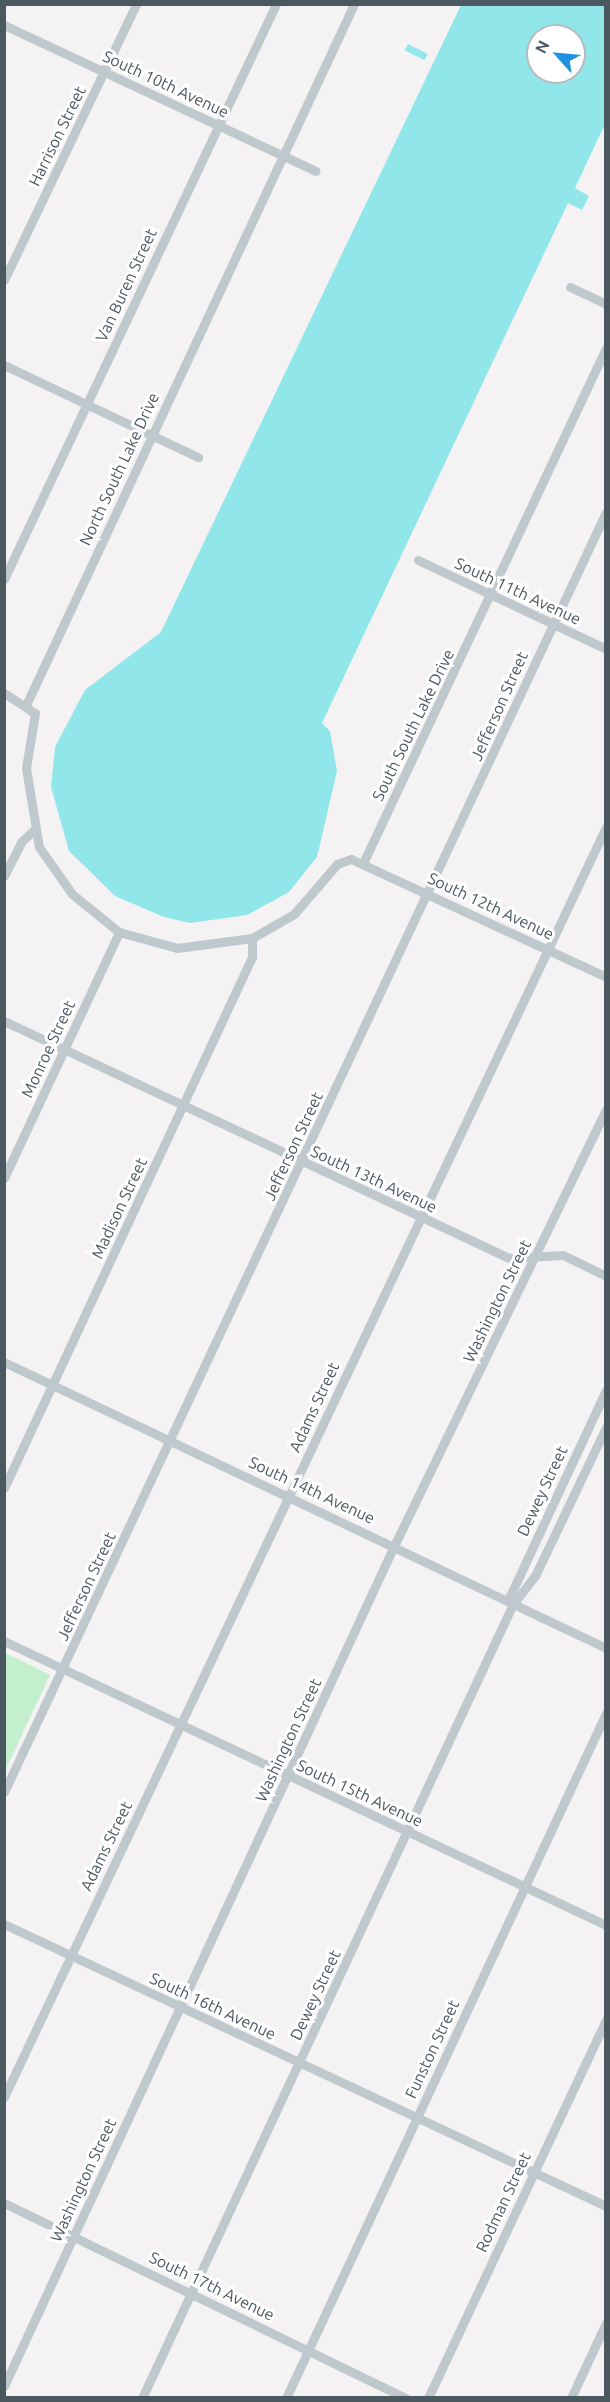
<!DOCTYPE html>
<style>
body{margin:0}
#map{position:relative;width:610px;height:2402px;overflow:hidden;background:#f4f2f2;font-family:Ubuntu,sans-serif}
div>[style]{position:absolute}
.green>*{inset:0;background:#c3efcc}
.water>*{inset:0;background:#91e6ea;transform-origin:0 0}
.minor>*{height:9px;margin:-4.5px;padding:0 4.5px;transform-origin:4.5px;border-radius:4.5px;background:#bec8cd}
span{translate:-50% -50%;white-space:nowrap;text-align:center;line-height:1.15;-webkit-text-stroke:6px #fff;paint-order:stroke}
.street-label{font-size:16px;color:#4a585f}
.frame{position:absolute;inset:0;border:6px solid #4a585f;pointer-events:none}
.north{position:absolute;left:526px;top:24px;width:60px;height:60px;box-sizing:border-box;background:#fff;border:2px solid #b7bcbf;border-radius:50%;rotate:297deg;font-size:16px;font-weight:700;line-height:24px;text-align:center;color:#4a585f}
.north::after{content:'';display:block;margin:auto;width:21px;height:27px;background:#1f93e0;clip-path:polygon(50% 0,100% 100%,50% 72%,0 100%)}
</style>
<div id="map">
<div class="green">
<div style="clip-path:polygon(5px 1653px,50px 1675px,5px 1771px,4px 1653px)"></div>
</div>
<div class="water">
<div style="clip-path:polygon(evenodd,461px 5px,605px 5px,605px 124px,575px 188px,589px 196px,582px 210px,568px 203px,322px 723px,330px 731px,337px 771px,317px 857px,289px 892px,247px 915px,190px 923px,164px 917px,115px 896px,69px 851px,51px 787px,55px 747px,85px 690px,161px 632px,461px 5px,538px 36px,574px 36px,574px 72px,538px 72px,538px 36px)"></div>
<div style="left:408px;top:44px;width:22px;height:7px;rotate:27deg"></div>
</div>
<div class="minor">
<div style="left:4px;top:25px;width:344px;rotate:25.1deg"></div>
<div style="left:4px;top:280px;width:306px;rotate:-64.4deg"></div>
<div style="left:570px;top:287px;width:40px;rotate:25deg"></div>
<div style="left:4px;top:365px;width:215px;rotate:25.4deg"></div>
<div style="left:418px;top:560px;width:208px;rotate:25.3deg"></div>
<div style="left:4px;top:579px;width:636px;rotate:-64.68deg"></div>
<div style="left:4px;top:693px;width:37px;rotate:33deg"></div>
<div style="left:35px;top:713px;width:56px;rotate:99.3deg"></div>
<div style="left:26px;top:768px;width:80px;rotate:80.7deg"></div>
<div style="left:39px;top:847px;width:57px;rotate:54.9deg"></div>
<div style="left:72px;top:894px;width:60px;rotate:39deg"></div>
<div style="left:119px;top:932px;width:60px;rotate:15.4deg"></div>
<div style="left:177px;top:948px;width:76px;rotate:-7.6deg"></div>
<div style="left:252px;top:938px;width:48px;rotate:-29.7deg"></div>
<div style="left:294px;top:914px;width:66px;rotate:-49.3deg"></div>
<div style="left:337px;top:864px;width:15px;rotate:-20deg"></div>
<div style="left:351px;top:859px;width:281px;rotate:24.8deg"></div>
<div style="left:26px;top:705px;width:774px;rotate:-64.92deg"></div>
<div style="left:364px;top:861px;width:567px;rotate:-64.75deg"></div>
<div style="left:4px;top:876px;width:38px;rotate:-63deg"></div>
<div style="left:21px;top:842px;width:18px;rotate:-43deg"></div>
<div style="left:4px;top:1021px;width:558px;rotate:25.14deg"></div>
<div style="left:509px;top:1258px;width:54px;rotate:-3.2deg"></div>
<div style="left:563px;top:1255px;width:48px;rotate:26deg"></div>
<div style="left:4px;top:1178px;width:272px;rotate:-64.9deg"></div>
<div style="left:4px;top:1362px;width:666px;rotate:25.41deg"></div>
<div style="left:4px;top:1488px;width:586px;rotate:-64.97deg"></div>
<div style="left:252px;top:957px;width:19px;rotate:-90deg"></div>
<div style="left:513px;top:1604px;width:9px;rotate:-111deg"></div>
<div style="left:510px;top:1596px;width:227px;rotate:-65deg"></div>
<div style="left:4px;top:1641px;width:666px;rotate:25.26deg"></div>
<div style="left:4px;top:1792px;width:1414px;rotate:-64.81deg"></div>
<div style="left:4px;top:1924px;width:665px;rotate:25.1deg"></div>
<div style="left:4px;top:2097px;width:1405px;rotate:-64.64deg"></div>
<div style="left:4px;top:2203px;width:447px;rotate:25.9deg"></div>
<div style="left:4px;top:2386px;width:926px;rotate:-65.1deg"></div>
<div style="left:394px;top:1546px;width:485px;rotate:-64.1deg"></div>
<div style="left:142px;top:2398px;width:876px;rotate:-64.96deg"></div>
<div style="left:513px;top:1604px;width:36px;rotate:-52deg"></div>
<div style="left:535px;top:1576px;width:165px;rotate:-64.5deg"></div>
<div style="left:286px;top:2398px;width:756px;rotate:-64.96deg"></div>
<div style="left:428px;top:2398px;width:419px;rotate:-64.8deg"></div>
<div style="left:571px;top:2398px;width:83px;rotate:-65deg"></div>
</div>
<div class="street-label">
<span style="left:166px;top:84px;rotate:25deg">South 10th Avenue</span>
<span style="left:57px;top:136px;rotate:-64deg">Harrison Street</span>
<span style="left:126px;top:285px;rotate:-65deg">Van Buren Street</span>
<span style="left:119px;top:469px;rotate:-65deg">North South Lake Drive</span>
<span style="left:518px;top:591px;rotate:25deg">South 11th Avenue</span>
<span style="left:499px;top:706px;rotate:-66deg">Jefferson Street</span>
<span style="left:413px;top:725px;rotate:-64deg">South South Lake Drive</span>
<span style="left:491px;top:906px;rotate:25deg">South 12th Avenue</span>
<span style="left:48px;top:1049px;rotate:-65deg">Monroe Street</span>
<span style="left:293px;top:1146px;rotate:-65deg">Jefferson Street</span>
<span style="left:374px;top:1179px;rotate:25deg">South 13th Avenue</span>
<span style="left:119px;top:1208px;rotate:-65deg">Madison Street</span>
<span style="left:497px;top:1301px;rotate:-64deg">Washington Street</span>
<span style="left:314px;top:1407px;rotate:-65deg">Adams Street</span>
<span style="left:312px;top:1490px;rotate:25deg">South 14th Avenue</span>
<span style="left:542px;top:1491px;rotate:-65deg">Dewey Street</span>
<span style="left:86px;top:1586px;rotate:-65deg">Jefferson Street</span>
<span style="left:288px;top:1740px;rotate:-65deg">Washington Street</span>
<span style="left:360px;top:1793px;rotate:25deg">South 15th Avenue</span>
<span style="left:106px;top:1846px;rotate:-64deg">Adams Street</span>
<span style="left:315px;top:1995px;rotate:-65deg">Dewey Street</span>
<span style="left:213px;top:2006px;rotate:25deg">South 16th Avenue</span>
<span style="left:432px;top:2049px;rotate:-65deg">Funston Street</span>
<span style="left:83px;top:2180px;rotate:-65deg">Washington Street</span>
<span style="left:503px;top:2202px;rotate:-65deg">Rodman Street</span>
<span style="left:212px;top:2286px;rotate:26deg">South 17th Avenue</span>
</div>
<div class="frame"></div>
<div class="north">N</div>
</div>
